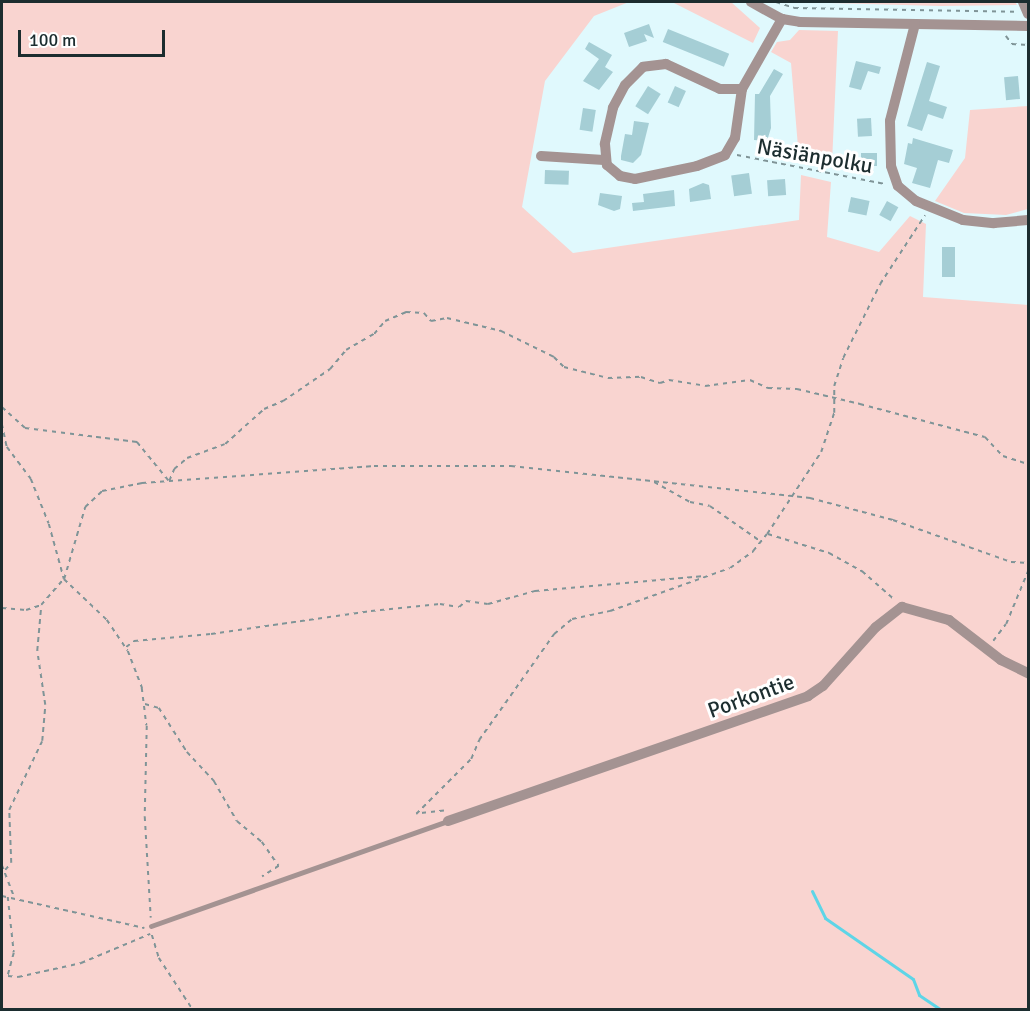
<!DOCTYPE html>
<meta charset="utf-8">
<style>
body{margin:0}
#map{position:relative;width:1030px;height:1011px;overflow:hidden;background:#e0f9fd;font-family:Signika,sans-serif}
div>[style]{position:absolute}
.green>*{inset:0;background:#f9d4d0}
.stream>*{height:3px;margin:-1.5px;padding:0 1.5px;transform-origin:1.5px;border-radius:1.5px;background:#5ed5e7}
.building>*{inset:0;background:#a5ced5;transform-origin:0 0}
.path>*{height:1.5px;margin-top:-0.75px;transform-origin:0;background:repeating-linear-gradient(90deg,#7f9497 0 4.5px,transparent 0 9px)}
.lane>*{height:5px;margin:-2.5px;padding:0 2.5px;transform-origin:2.5px;border-radius:2.5px;background:#a49392}
.street>*{height:10px;margin:-5px;padding:0 5px;transform-origin:5px;border-radius:5px;background:#a49392}
span{translate:-50% -50%;white-space:nowrap;text-align:center;line-height:1.15;-webkit-text-stroke:6px #fff;paint-order:stroke}
.street-label{font-size:22px;color:#1c2d2f}
.frame{position:absolute;inset:0;border:3px solid #1c2d2f;pointer-events:none}
.scale{position:absolute;left:18px;top:30px;width:147px;height:27px;box-sizing:border-box;border:3px solid #1c2d2f;border-top:0;padding-left:8px;font-size:18px;line-height:21px;white-space:nowrap;color:#1c2d2f;-webkit-text-stroke:4px #fff;paint-order:stroke}
</style>
<div id="map">
<div class="green">
<div style="clip-path:polygon(2px 2px,629px 2px,594px 16px,545px 81px,522px 207px,573px 253px,799px 220px,801px 175px,831px 182px,827px 237px,879px 252px,910px 216px,926px 224px,923px 297px,1028px 305px,1028px 1009px,2px 1010px)"></div>
<div style="clip-path:polygon(672px 2px,731px 2px,760px 28px,753px 43px)"></div>
<div style="clip-path:polygon(793px 2px,1015px 2px,1017px 5px,940px 6px)"></div>
<div style="clip-path:polygon(799px 30px,838px 31px,832px 163px,799px 159px,791px 63px,771px 52px,777px 42px,790px 40px)"></div>
<div style="clip-path:polygon(1028px 106px,1028px 209px,1006px 215px,964px 213px,935px 201px,965px 158px,970px 110px)"></div>
</div>
<div class="stream">
<div style="left:812px;top:891px;width:30px;rotate:64deg"></div>
<div style="left:825px;top:918px;width:107px;rotate:34.7deg"></div>
<div style="left:913px;top:979px;width:17px;rotate:69deg"></div>
<div style="left:919px;top:995px;width:27px;rotate:34deg"></div>
</div>
<div class="building">
<div style="clip-path:polygon(649px 24px,654px 38px,644px 34px,647px 41px,629px 47px,624px 33px)"></div>
<div style="left:668px;top:29px;width:66px;height:14px;rotate:22deg"></div>
<div style="clip-path:polygon(589px 42px,612px 55px,605px 67px,613px 72px,599px 90px,583px 81px,599px 59px,585px 49px)"></div>
<div style="clip-path:polygon(856px 61px,881px 67px,879px 74px,868px 71px,861px 90px,849px 87px)"></div>
<div style="clip-path:polygon(927px 62px,940px 66px,929px 101px,947px 107px,943px 119px,928px 114px,922px 131px,907px 126px)"></div>
<div style="clip-path:polygon(774px 69px,783px 74px,770px 96px,771px 128px,767px 141px,754px 140px,755px 94px,759px 94px)"></div>
<div style="left:1018px;top:76px;width:23px;height:14px;rotate:85deg"></div>
<div style="left:648px;top:86px;width:15px;height:24px;rotate:32deg"></div>
<div style="left:675px;top:86px;width:12px;height:18px;rotate:24deg"></div>
<div style="left:583px;top:108px;width:13px;height:22px;rotate:9deg"></div>
<div style="left:871px;top:118px;width:18px;height:14px;rotate:87deg"></div>
<div style="clip-path:polygon(634px 121px,649px 123px,641px 155px,633px 163px,621px 160px,621px 156px,625px 134px,632px 135px)"></div>
<div style="clip-path:polygon(913px 138px,953px 150px,949px 163px,938px 160px,930px 188px,912px 183px,917px 168px,904px 164px,908px 143px,912px 144px)"></div>
<div style="left:861px;top:153px;width:16px;height:13px"></div>
<div style="left:545px;top:170px;width:24px;height:14px;rotate:2deg"></div>
<div style="left:749px;top:173px;width:21px;height:18px;rotate:82deg"></div>
<div style="left:785px;top:179px;width:16px;height:18px;rotate:86deg"></div>
<div style="clip-path:polygon(703px 183px,709px 185px,711px 199px,690px 202px,689px 189px)"></div>
<div style="clip-path:polygon(674px 190px,675px 206px,633px 211px,632px 203px,644px 202px,643px 194px)"></div>
<div style="clip-path:polygon(600px 193px,622px 196px,620px 209px,614px 211px,598px 205px)"></div>
<div style="left:851px;top:197px;width:19px;height:15px;rotate:12deg"></div>
<div style="left:887px;top:201px;width:13px;height:16px;rotate:29deg"></div>
<div style="left:942px;top:247px;width:13px;height:30px"></div>
</div>
<div class="path">
<div style="left:776px;top:2px;width:19px;rotate:18deg"></div>
<div style="left:794px;top:8px;width:222px;rotate:1deg"></div>
<div style="left:1006px;top:36px;width:10px;rotate:53deg"></div>
<div style="left:1012px;top:44px;width:16px;rotate:4deg"></div>
<div style="left:737px;top:155px;width:151px;rotate:11.1deg"></div>
<div style="left:2px;top:407px;width:31px;rotate:42deg"></div>
<div style="left:25px;top:428px;width:113px;rotate:7.1deg"></div>
<div style="left:137px;top:442px;width:50px;rotate:50.6deg"></div>
<div style="left:169px;top:481px;width:13px;rotate:-67deg"></div>
<div style="left:174px;top:469px;width:17px;rotate:-40deg"></div>
<div style="left:187px;top:458px;width:40px;rotate:-20.2deg"></div>
<div style="left:225px;top:444px;width:52px;rotate:-41.9deg"></div>
<div style="left:264px;top:409px;width:21px;rotate:-23deg"></div>
<div style="left:283px;top:401px;width:57px;rotate:-34.2deg"></div>
<div style="left:330px;top:369px;width:25px;rotate:-50deg"></div>
<div style="left:346px;top:350px;width:32px;rotate:-30deg"></div>
<div style="left:374px;top:334px;width:17px;rotate:-50deg"></div>
<div style="left:385px;top:321px;width:23px;rotate:-23deg"></div>
<div style="left:406px;top:312px;width:18px;rotate:3deg"></div>
<div style="left:424px;top:313px;width:11px;rotate:49deg"></div>
<div style="left:431px;top:321px;width:16px;rotate:-11deg"></div>
<div style="left:447px;top:318px;width:56px;rotate:13.5deg"></div>
<div style="left:501px;top:331px;width:59px;rotate:26.1deg"></div>
<div style="left:554px;top:357px;width:14px;rotate:45deg"></div>
<div style="left:564px;top:367px;width:45px;rotate:14deg"></div>
<div style="left:608px;top:378px;width:33px;rotate:-2deg"></div>
<div style="left:641px;top:377px;width:20px;rotate:18deg"></div>
<div style="left:660px;top:383px;width:9px;rotate:-18deg"></div>
<div style="left:669px;top:380px;width:36px;rotate:9deg"></div>
<div style="left:705px;top:386px;width:45px;rotate:-7.6deg"></div>
<div style="left:750px;top:380px;width:20px;rotate:24deg"></div>
<div style="left:768px;top:388px;width:29px;rotate:2deg"></div>
<div style="left:797px;top:389px;width:65px;rotate:13.4deg"></div>
<div style="left:860px;top:404px;width:129px;rotate:14.8deg"></div>
<div style="left:985px;top:437px;width:26px;rotate:47deg"></div>
<div style="left:1003px;top:456px;width:26px;rotate:18deg"></div>
<div style="left:2px;top:424px;width:24px;rotate:78deg"></div>
<div style="left:7px;top:447px;width:40px;rotate:53deg"></div>
<div style="left:31px;top:479px;width:48px;rotate:68.2deg"></div>
<div style="left:49px;top:524px;width:57px;rotate:74.7deg"></div>
<div style="left:64px;top:579px;width:59px;rotate:43.6deg"></div>
<div style="left:107px;top:620px;width:37px;rotate:56deg"></div>
<div style="left:128px;top:651px;width:40px;rotate:69deg"></div>
<div style="left:142px;top:688px;width:38px;rotate:83deg"></div>
<div style="left:147px;top:726px;width:91px;rotate:91.3deg"></div>
<div style="left:145px;top:817px;width:101px;rotate:86.6deg"></div>
<div style="left:654px;top:482px;width:41px;rotate:29.1deg"></div>
<div style="left:690px;top:502px;width:20px;rotate:11deg"></div>
<div style="left:710px;top:506px;width:61px;rotate:35deg"></div>
<div style="left:768px;top:534px;width:64px;rotate:17.3deg"></div>
<div style="left:829px;top:553px;width:38px;rotate:29deg"></div>
<div style="left:862px;top:571px;width:44px;rotate:41.3deg"></div>
<div style="left:2px;top:608px;width:24px;rotate:5deg"></div>
<div style="left:26px;top:610px;width:16px;rotate:-18deg"></div>
<div style="left:41px;top:605px;width:35px;rotate:-49deg"></div>
<div style="left:64px;top:579px;width:75px;rotate:-73.7deg"></div>
<div style="left:85px;top:507px;width:23px;rotate:-43deg"></div>
<div style="left:102px;top:491px;width:41px;rotate:-11.3deg"></div>
<div style="left:142px;top:483px;width:233px;rotate:-4.2deg"></div>
<div style="left:374px;top:466px;width:137px"></div>
<div style="left:511px;top:466px;width:301px;rotate:6.1deg"></div>
<div style="left:810px;top:498px;width:86px;rotate:14.8deg"></div>
<div style="left:893px;top:520px;width:125px;rotate:19.6deg"></div>
<div style="left:1011px;top:562px;width:17px;rotate:3deg"></div>
<div style="left:993px;top:641px;width:21px;rotate:-53deg"></div>
<div style="left:1006px;top:624px;width:57px;rotate:-67.5deg"></div>
<div style="left:126px;top:647px;width:10px;rotate:-37deg"></div>
<div style="left:134px;top:641px;width:77px;rotate:-5.2deg"></div>
<div style="left:211px;top:634px;width:162px;rotate:-8.2deg"></div>
<div style="left:371px;top:611px;width:69px;rotate:-5.8deg"></div>
<div style="left:440px;top:604px;width:19px;rotate:9deg"></div>
<div style="left:459px;top:607px;width:9px;rotate:-41deg"></div>
<div style="left:466px;top:601px;width:22px;rotate:8deg"></div>
<div style="left:488px;top:604px;width:49px;rotate:-15.5deg"></div>
<div style="left:535px;top:591px;width:170px;rotate:-5.1deg"></div>
<div style="left:145px;top:704px;width:15px;rotate:16deg"></div>
<div style="left:159px;top:708px;width:52px;rotate:57.5deg"></div>
<div style="left:187px;top:752px;width:40px;rotate:47deg"></div>
<div style="left:214px;top:781px;width:46px;rotate:60.1deg"></div>
<div style="left:237px;top:821px;width:33px;rotate:40deg"></div>
<div style="left:262px;top:842px;width:29px;rotate:55deg"></div>
<div style="left:279px;top:866px;width:20px;rotate:147deg"></div>
<div style="left:444px;top:811px;width:28px;rotate:174deg"></div>
<div style="left:416px;top:814px;width:78px;rotate:-45deg"></div>
<div style="left:471px;top:759px;width:21px;rotate:-67deg"></div>
<div style="left:479px;top:740px;width:130px;rotate:-54.7deg"></div>
<div style="left:554px;top:634px;width:23px;rotate:-40deg"></div>
<div style="left:572px;top:619px;width:39px;rotate:-12deg"></div>
<div style="left:610px;top:611px;width:127px;rotate:-19.7deg"></div>
<div style="left:730px;top:568px;width:29px;rotate:-36deg"></div>
<div style="left:753px;top:551px;width:22px;rotate:-51deg"></div>
<div style="left:767px;top:534px;width:98px;rotate:-56.6deg"></div>
<div style="left:821px;top:452px;width:41px;rotate:-71.6deg"></div>
<div style="left:834px;top:413px;width:27px;rotate:-90deg"></div>
<div style="left:834px;top:386px;width:29px;rotate:-72deg"></div>
<div style="left:843px;top:358px;width:83px;rotate:-63.4deg"></div>
<div style="left:880px;top:284px;width:82px;rotate:-56.9deg"></div>
<div style="left:2px;top:865px;width:34px;rotate:69deg"></div>
<div style="left:5px;top:870px;width:9px;rotate:-49deg"></div>
<div style="left:11px;top:863px;width:53px;rotate:-92.2deg"></div>
<div style="left:9px;top:810px;width:76px;rotate:-64.4deg"></div>
<div style="left:42px;top:741px;width:36px;rotate:-85deg"></div>
<div style="left:45px;top:705px;width:55px;rotate:-98.4deg"></div>
<div style="left:37px;top:651px;width:45px;rotate:-84.9deg"></div>
<div style="left:2px;top:896px;width:146px;rotate:12.7deg"></div>
<div style="left:8px;top:897px;width:56px;rotate:83.9deg"></div>
<div style="left:14px;top:953px;width:24px;rotate:105deg"></div>
<div style="left:8px;top:976px;width:10px;rotate:6deg"></div>
<div style="left:18px;top:977px;width:65px;rotate:-12.5deg"></div>
<div style="left:81px;top:963px;width:75px;rotate:-22.8deg"></div>
<div style="left:152px;top:935px;width:24px;rotate:73deg"></div>
<div style="left:159px;top:958px;width:62px;rotate:56.8deg"></div>
</div>
<div class="lane">
<div style="left:151px;top:926px;width:315px;rotate:-19.5deg"></div>
</div>
<div class="street">
<div style="left:751px;top:2px;width:35px;rotate:29deg"></div>
<div style="left:782px;top:19px;width:18px;rotate:9deg"></div>
<div style="left:800px;top:22px;width:228px;rotate:1deg"></div>
<div style="left:1023px;top:2px;width:13px;rotate:67deg"></div>
<div style="left:915px;top:24px;width:100px;rotate:104.5deg"></div>
<div style="left:890px;top:121px;width:45px;rotate:88.7deg"></div>
<div style="left:891px;top:166px;width:21px;rotate:71deg"></div>
<div style="left:898px;top:186px;width:23px;rotate:40deg"></div>
<div style="left:916px;top:201px;width:51px;rotate:22deg"></div>
<div style="left:963px;top:220px;width:31px;rotate:6deg"></div>
<div style="left:994px;top:223px;width:34px;rotate:-5deg"></div>
<div style="left:742px;top:89px;width:22px;rotate:180deg"></div>
<div style="left:720px;top:89px;width:60px;rotate:-155.2deg"></div>
<div style="left:666px;top:64px;width:23px;rotate:173deg"></div>
<div style="left:643px;top:67px;width:25px;rotate:135deg"></div>
<div style="left:625px;top:85px;width:26px;rotate:118deg"></div>
<div style="left:613px;top:108px;width:37px;rotate:103deg"></div>
<div style="left:605px;top:144px;width:21px;rotate:85deg"></div>
<div style="left:607px;top:165px;width:17px;rotate:40deg"></div>
<div style="left:620px;top:176px;width:15px;rotate:11deg"></div>
<div style="left:635px;top:179px;width:63px;rotate:-11.8deg"></div>
<div style="left:697px;top:166px;width:30px;rotate:-21deg"></div>
<div style="left:725px;top:155px;width:20px;rotate:-60deg"></div>
<div style="left:735px;top:138px;width:49px;rotate:-81.9deg"></div>
<div style="left:742px;top:89px;width:81px;rotate:-60.3deg"></div>
<div style="left:541px;top:156px;width:63px;rotate:3.6deg"></div>
<div style="left:448px;top:821px;width:381px;rotate:-19.1deg"></div>
<div style="left:808px;top:696px;width:18px;rotate:-34deg"></div>
<div style="left:823px;top:686px;width:79px;rotate:-48.1deg"></div>
<div style="left:876px;top:627px;width:33px;rotate:-38deg"></div>
<div style="left:902px;top:607px;width:49px;rotate:15.5deg"></div>
<div style="left:949px;top:620px;width:66px;rotate:37.6deg"></div>
<div style="left:1001px;top:660px;width:30px;rotate:26deg"></div>
</div>
<div class="street-label">
<span style="left:815px;top:156px;rotate:10deg">Näsiänpolku</span>
<span style="left:751px;top:696px;rotate:-20deg">Porkontie</span>
</div>
<div class="frame"></div>
<div class="scale">100 m</div>
</div>
